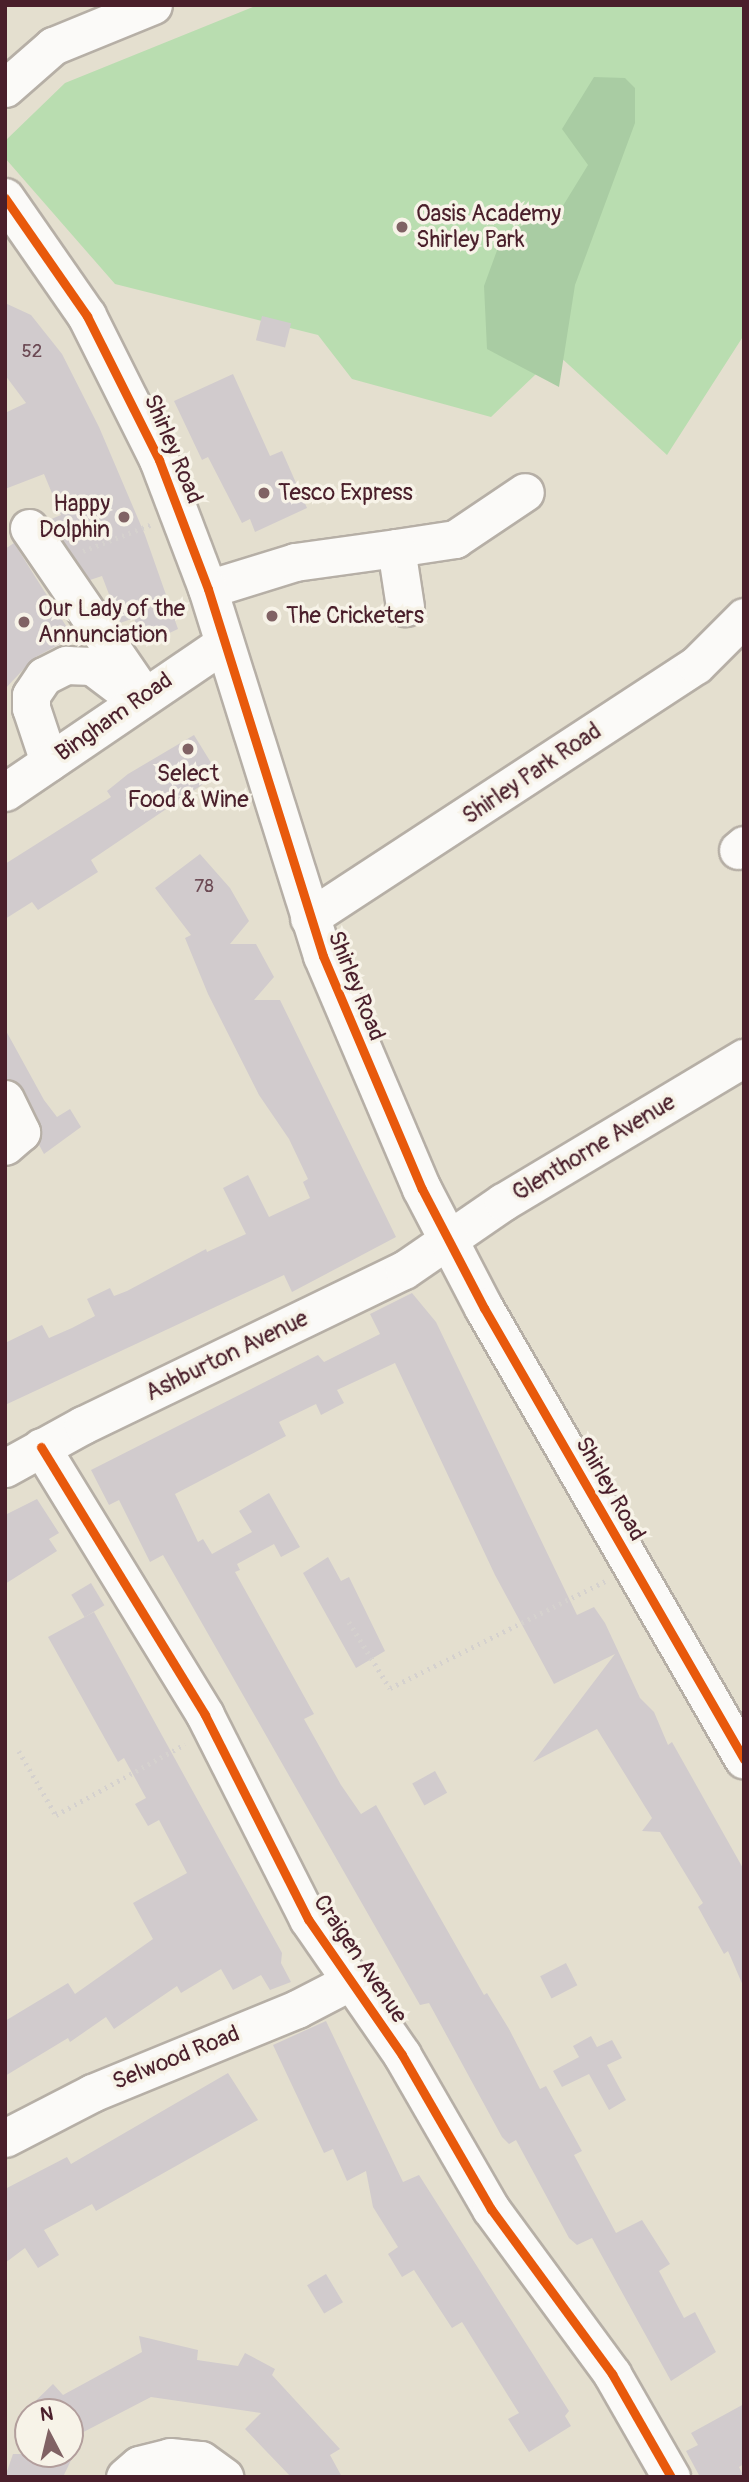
<!DOCTYPE html>
<style>
body{margin:0}
#map{position:relative;width:749px;height:2482px;overflow:hidden;background:#e4dfcf;font-family:Pangolin,sans-serif}
div>[style]{position:absolute}
.green>*{inset:0;background:#b9ddb0}
.forest>*{inset:0;background:#a9cca3}
.building>*{inset:0;background:#d1cbcd;transform-origin:0 0}
.path>*{height:4.5px;margin-top:-2.25px;transform-origin:0;background:repeating-linear-gradient(90deg,#d5d1ce 0 2px,transparent 0 7px)}
.roads{filter:drop-shadow(2px 0 #b6afa6) drop-shadow(-2px 0 #b6afa6) drop-shadow(0 2px #b6afa6) drop-shadow(0 -2px #b6afa6)}
.minor>*{height:37px;margin:-18.5px;padding:0 18.5px;transform-origin:18.5px;border-radius:18.5px;background:#fbfaf8}
.major>*{height:38px;margin:-19px;padding:0 19px;transform-origin:19px;border-radius:19px;background:#fbfaf8}
.cycleway>*{height:9px;margin:-4.5px;padding:0 4.5px;transform-origin:4.5px;border-radius:4.5px;background:#e8590c}
.dots>*{width:19px;height:19px;translate:-50% -50%;box-sizing:border-box;border:4px solid #f7f3e8;border-radius:50%}
span{translate:-50% -50%;white-space:nowrap;text-align:center;line-height:1.15;-webkit-text-stroke:7px #f7f3e8;paint-order:stroke}
.number-label{font-size:19px;color:#6c4a54}
.number-label span{-webkit-text-stroke-width:0}
.poi-label{font-size:23px;color:#4a1f2b}
.left{translate:0 -50%;text-align:left}
.right{translate:-100% -50%;text-align:right}
.street-label{font-size:23px;color:#4a1f2b}
.frame{position:absolute;inset:0;border:7px solid #4a1f2b;pointer-events:none}
.north{position:absolute;left:14px;top:2398px;width:70px;height:70px;box-sizing:border-box;background:#f7f3e8;border:2px solid #b29e9c;border-radius:50%;rotate:353deg;font-size:19px;font-weight:700;line-height:28px;text-align:center;color:#4a1f2b}
.north::after{content:'';display:block;margin:auto;width:24px;height:32px;background:#806264;clip-path:polygon(50% 0,100% 100%,50% 72%,0 100%)}
</style>
<div id="map">
<div class="green">
<div style="clip-path:polygon(258px 5px,744px 5px,744px 335px,667px 455px,557px 354px,491px 417px,352px 379px,318px 335px,115px 284px,5px 158px,5px 141px,65px 83px)"></div>
</div>
<div class="forest">
<div style="clip-path:polygon(594px 77px,625px 78px,635px 88px,635px 123px,575px 285px,559px 387px,487px 349px,484px 286px,503px 234px,561px 209px,588px 165px,562px 129px)"></div>
</div>
<div class="building">
<div style="clip-path:polygon(5px 303px,31px 315px,62px 354px,99px 427px,145px 535px,178px 629px,165px 635px,142px 642px,134px 618px,120px 623px,102px 576px,90px 580px,49px 520px,61px 515px,44px 474px,5px 489px,5px 413px,26px 403px,5px 375px)"></div>
<div style="left:262px;top:316px;width:30px;height:25px;rotate:14deg"></div>
<div style="clip-path:polygon(233px 374px,270px 456px,282px 451px,307px 508px,255px 532px,250px 519px,242px 523px,208px 457px,202px 460px,174px 401px)"></div>
<div style="clip-path:polygon(14px 543px,73px 637px,34px 658px,5px 689px,5px 549px)"></div>
<div style="clip-path:polygon(194px 735px,218px 774px,91px 860px,98px 872px,38px 910px,32px 902px,5px 919px,5px 864px,111px 797px,107px 791px,128px 774px)"></div>
<div style="clip-path:polygon(200px 854px,230px 888px,249px 921px,230px 944px,256px 944px,274px 977px,254px 1000px,280px 1000px,396px 1237px,292px 1292px,284px 1275px,5px 1405px,5px 1343px,42px 1325px,49px 1338px,72px 1328px,95px 1316px,87px 1299px,110px 1288px,114px 1296px,127px 1291px,206px 1249px,207px 1252px,246px 1234px,223px 1188px,248px 1175px,269px 1217px,310px 1198px,303px 1182px,308px 1179px,289px 1139px,259px 1095px,208px 994px,185px 938px,191px 935px,155px 888px)"></div>
<div style="clip-path:polygon(5px 1029px,44px 1100px,57px 1117px,70px 1109px,81px 1127px,44px 1154px,38px 1143px,40px 1123px,24px 1090px,5px 1078px)"></div>
<div style="clip-path:polygon(412px 1293px,436px 1322px,577px 1615px,594px 1607px,605px 1623px,640px 1698px,654px 1712px,668px 1745px,672px 1742px,744px 1870px,744px 1988px,728px 1951px,724px 1954px,698px 1907px,703px 1903px,660px 1832px,642px 1831px,652px 1818px,597px 1729px,533px 1762px,615px 1654px,554px 1684px,495px 1575px,395px 1363px,337px 1390px,344px 1403px,321px 1415px,316px 1404px,279px 1422px,286px 1436px,175px 1494px,198px 1542px,203px 1539px,212px 1554px,252px 1532px,239px 1511px,269px 1493px,300px 1547px,281px 1557px,274px 1544px,237px 1564px,240px 1570px,235px 1572px,314px 1714px,304px 1719px,341px 1785px,361px 1814px,376px 1805px,484px 1995px,487px 1993px,509px 2029px,540px 2089px,546px 2086px,582px 2151px,574px 2155px,616px 2233px,642px 2220px,670px 2264px,659px 2271px,684px 2318px,695px 2312px,716px 2352px,671px 2381px,592px 2238px,577px 2245px,569px 2238px,516px 2140px,509px 2144px,502px 2137px,429px 2003px,420px 2005px,163px 1555px,150px 1562px,119px 1500px,109px 1505px,91px 1470px,318px 1355px,324px 1362px,380px 1334px,370px 1314px)"></div>
<div style="clip-path:polygon(37px 1499px,59px 1533px,49px 1539px,57px 1551px,5px 1584px,5px 1515px)"></div>
<div style="clip-path:polygon(328px 1557px,341px 1581px,349px 1577px,385px 1651px,356px 1668px,303px 1573px)"></div>
<div style="left:91px;top:1583px;width:26px;height:23px;rotate:59deg"></div>
<div style="clip-path:polygon(94px 1612px,282px 1953px,281px 1963px,291px 1982px,270px 1990px,261px 1975px,233px 1990px,221px 1969px,181px 1993px,177px 1986px,114px 2029px,106px 2017px,70px 2042px,68px 2038px,5px 2076px,5px 2021px,68px 1983px,75px 1994px,153px 1939px,133px 1903px,187px 1873px,159px 1820px,148px 1826px,135px 1804px,146px 1798px,124px 1758px,118px 1762px,48px 1637px)"></div>
<div style="left:435px;top:1771px;width:25px;height:26px;rotate:61deg"></div>
<div style="left:566px;top:1963px;width:25px;height:29px;rotate:63deg"></div>
<div style="clip-path:polygon(326px 2021px,403px 2182px,419px 2175px,569px 2411px,565px 2416px,571px 2426px,529px 2452px,508px 2419px,519px 2413px,462px 2322px,452px 2328px,414px 2270px,402px 2277px,388px 2254px,398px 2247px,373px 2207px,366px 2171px,347px 2181px,333px 2149px,324px 2153px,273px 2045px)"></div>
<div style="clip-path:polygon(591px 2036px,597px 2047px,612px 2040px,622px 2058px,607px 2065px,626px 2100px,609px 2110px,589px 2074px,562px 2087px,553px 2071px,579px 2057px,573px 2046px)"></div>
<div style="clip-path:polygon(228px 2073px,258px 2120px,96px 2211px,92px 2204px,44px 2230px,59px 2255px,38px 2268px,25px 2248px,5px 2263px,5px 2189px,67px 2157px,71px 2164px)"></div>
<div style="left:326px;top:2274px;width:33px;height:22px;rotate:59deg"></div>
<div style="clip-path:polygon(139px 2336px,198px 2350px,197px 2360px,238px 2366px,245px 2353px,275px 2369px,272px 2375px,340px 2449px,330px 2455px,342px 2477px,291px 2477px,245px 2429px,261px 2413px,151px 2397px,70px 2439px,70px 2412px,24px 2412px,53px 2384px,63px 2395px,142px 2352px)"></div>
<div style="clip-path:polygon(744px 2404px,744px 2464px,739px 2467px,744px 2477px,700px 2477px,686px 2451px,698px 2445px,691px 2433px)"></div>
<div style="clip-path:polygon(13px 2454px,74px 2454px,63px 2477px,5px 2477px)"></div>
</div>
<div class="path">
<div style="left:83px;top:551px;width:72px;rotate:-21.2deg"></div>
<div style="left:349px;top:1622px;width:78px;rotate:58.2deg"></div>
<div style="left:390px;top:1688px;width:241px;rotate:-26.4deg"></div>
<div style="left:19px;top:1751px;width:74px;rotate:60deg"></div>
<div style="left:56px;top:1815px;width:147px;rotate:-28.8deg"></div>
</div>
<div class="roads">
<div class="minor">
<div style="left:5px;top:88px;width:64px;rotate:-41.2deg"></div>
<div style="left:53px;top:46px;width:108px;rotate:-22.3deg"></div>
<div style="left:29px;top:528px;width:204px;rotate:55.6deg"></div>
<div style="left:396px;top:548px;width:60px;rotate:-8.7deg"></div>
<div style="left:455px;top:539px;width:84px;rotate:-33.9deg"></div>
<div style="left:208px;top:589px;width:91px;rotate:-17.2deg"></div>
<div style="left:295px;top:562px;width:102px;rotate:-7.9deg"></div>
<div style="left:396px;top:548px;width:60px;rotate:81.3deg"></div>
<div style="left:49px;top:762px;width:57px;rotate:-108.4deg"></div>
<div style="left:31px;top:708px;width:13px;rotate:-90deg"></div>
<div style="left:31px;top:695px;width:23px;rotate:-56deg"></div>
<div style="left:44px;top:676px;width:25px;rotate:-27deg"></div>
<div style="left:66px;top:665px;width:26px;rotate:2deg"></div>
<div style="left:92px;top:666px;width:51px;rotate:37.1deg"></div>
<div style="left:5px;top:792px;width:265px;rotate:-34.2deg"></div>
<div style="left:738px;top:850px;width:8px;rotate:-40deg"></div>
<div style="left:309px;top:918px;width:462px;rotate:-33.2deg"></div>
<div style="left:696px;top:665px;width:68px;rotate:-45deg"></div>
<div style="left:5px;top:1099px;width:37px;rotate:64deg"></div>
<div style="left:21px;top:1132px;width:21px;rotate:139deg"></div>
<div style="left:41px;top:1447px;width:314px;rotate:58.5deg"></div>
<div style="left:205px;top:1715px;width:229px;rotate:63.2deg"></div>
<div style="left:308px;top:1919px;width:165px;rotate:55.3deg"></div>
<div style="left:402px;top:2055px;width:178px;rotate:60deg"></div>
<div style="left:491px;top:2209px;width:205px;rotate:53.7deg"></div>
<div style="left:612px;top:2374px;width:119px;rotate:60.2deg"></div>
<div style="left:5px;top:1468px;width:89px;rotate:-28.9deg"></div>
<div style="left:83px;top:1425px;width:356px;rotate:-25.8deg"></div>
<div style="left:404px;top:1270px;width:120px;rotate:-34.5deg"></div>
<div style="left:503px;top:1202px;width:281px;rotate:-30.9deg"></div>
<div style="left:5px;top:2138px;width:98px;rotate:-27.3deg"></div>
<div style="left:92px;top:2093px;width:222px;rotate:-22.3deg"></div>
<div style="left:297px;top:2009px;width:59px;rotate:-27.4deg"></div>
<div style="left:125px;top:2477px;width:18px;rotate:-41deg"></div>
<div style="left:139px;top:2465px;width:32px;rotate:-14deg"></div>
<div style="left:170px;top:2457px;width:31px;rotate:6deg"></div>
<div style="left:201px;top:2460px;width:29px;rotate:36deg"></div>
</div>
<div class="major">
<div style="left:5px;top:198px;width:144px;rotate:55.2deg"></div>
<div style="left:87px;top:316px;width:161px;rotate:63.4deg"></div>
<div style="left:159px;top:460px;width:138px;rotate:69.2deg"></div>
<div style="left:208px;top:589px;width:385px;rotate:72.6deg"></div>
<div style="left:323px;top:956px;width:253px;rotate:67deg"></div>
<div style="left:422px;top:1189px;width:134px;rotate:62.5deg"></div>
<div style="left:484px;top:1308px;width:521px;rotate:60.04deg"></div>
</div>
</div>
<div class="cycleway">
<div style="left:5px;top:198px;width:144px;rotate:55.2deg"></div>
<div style="left:87px;top:316px;width:161px;rotate:63.4deg"></div>
<div style="left:159px;top:460px;width:138px;rotate:69.2deg"></div>
<div style="left:208px;top:589px;width:385px;rotate:72.6deg"></div>
<div style="left:323px;top:956px;width:253px;rotate:67deg"></div>
<div style="left:422px;top:1189px;width:134px;rotate:62.5deg"></div>
<div style="left:484px;top:1308px;width:521px;rotate:60.04deg"></div>
<div style="left:41px;top:1447px;width:314px;rotate:58.5deg"></div>
<div style="left:205px;top:1715px;width:229px;rotate:63.2deg"></div>
<div style="left:308px;top:1919px;width:165px;rotate:55.3deg"></div>
<div style="left:402px;top:2055px;width:178px;rotate:60deg"></div>
<div style="left:491px;top:2209px;width:205px;rotate:53.7deg"></div>
<div style="left:612px;top:2374px;width:119px;rotate:60.2deg"></div>
</div>
<div class="dots">
<div style="left:402px;top:227px;background:#806264"></div>
<div style="left:264px;top:493px;background:#806264"></div>
<div style="left:124px;top:517px;background:#806264"></div>
<div style="left:272px;top:616px;background:#806264"></div>
<div style="left:24px;top:622px;background:#806264"></div>
<div style="left:188px;top:749px;background:#806264"></div>
</div>
<div class="number-label">
<span style="left:32px;top:352px">52</span>
<span style="left:204px;top:887px">78</span>
</div>
<div class="poi-label">
<span class="left" style="left:416px;top:227px">Oasis Academy<br>Shirley Park</span>
<span class="left" style="left:278px;top:493px">Tesco Express</span>
<span class="right" style="left:110px;top:517px">Happy<br>Dolphin</span>
<span class="left" style="left:38px;top:622px">Our Lady of the<br>Annunciation</span>
<span class="left" style="left:286px;top:616px">The Cricketers</span>
<span style="left:188px;top:787px">Select<br>Food &amp; Wine</span>
</div>
<div class="street-label">
<span style="left:173px;top:449px;rotate:67deg">Shirley Road</span>
<span style="left:114px;top:717px;rotate:-35deg">Bingham Road</span>
<span style="left:532px;top:774px;rotate:-34deg">Shirley Park Road</span>
<span style="left:356px;top:986px;rotate:68deg">Shirley Road</span>
<span style="left:594px;top:1148px;rotate:-31deg">Glenthorne Avenue</span>
<span style="left:227px;top:1356px;rotate:-26deg">Ashburton Avenue</span>
<span style="left:610px;top:1489px;rotate:60deg">Shirley Road</span>
<span style="left:360px;top:1959px;rotate:56deg">Craigen Avenue</span>
<span style="left:176px;top:2058px;rotate:-22deg">Selwood Road</span>
</div>
<div class="frame"></div>
<div class="north">N</div>
</div>
